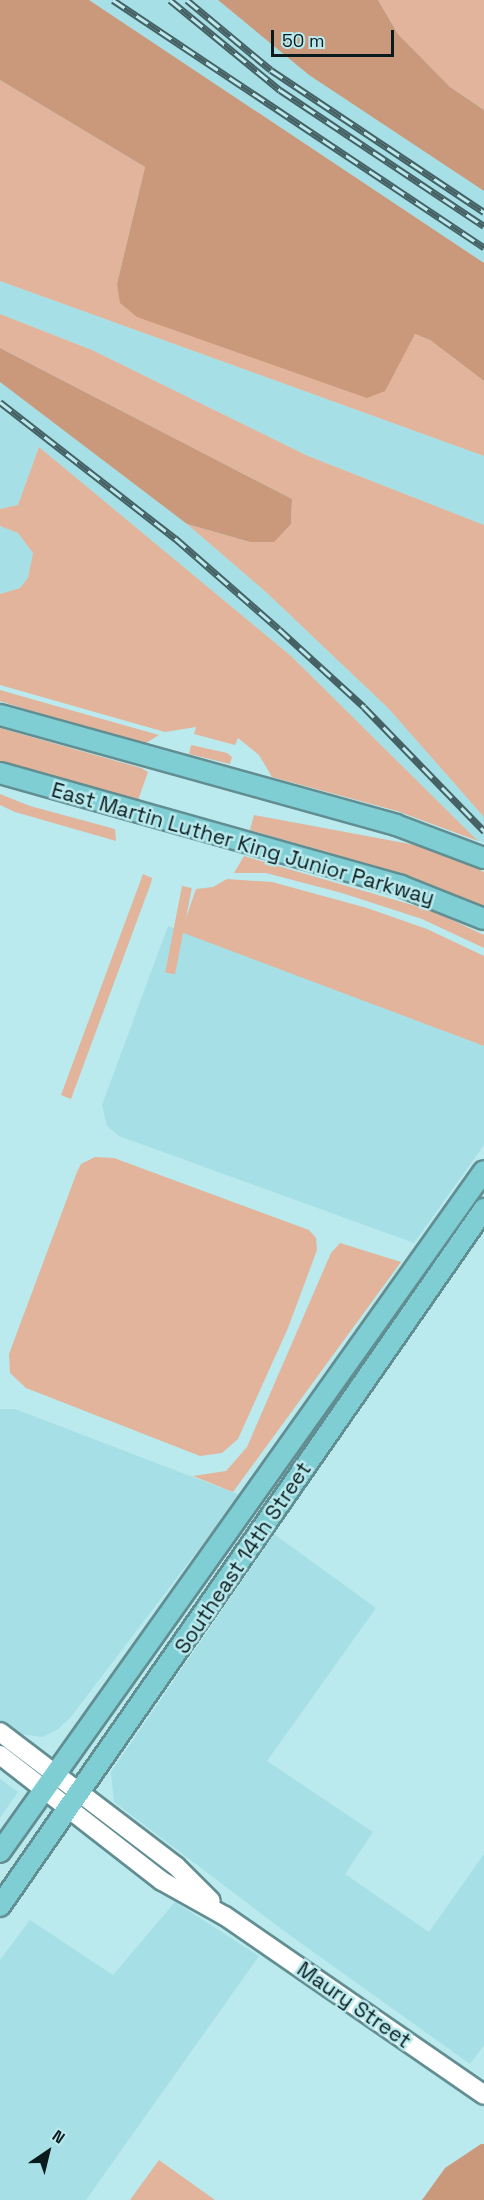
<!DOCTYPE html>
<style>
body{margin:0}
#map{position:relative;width:484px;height:2200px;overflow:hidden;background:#bbeaee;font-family:"Space Grotesk",sans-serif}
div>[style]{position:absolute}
.built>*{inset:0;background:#a6dfe5}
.green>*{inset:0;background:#e1b49b;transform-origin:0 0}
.forest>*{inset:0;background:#ca987b}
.roads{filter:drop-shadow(2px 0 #628e92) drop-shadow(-2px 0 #628e92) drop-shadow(0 2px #628e92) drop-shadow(0 -2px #628e92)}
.secondary>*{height:18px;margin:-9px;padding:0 9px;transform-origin:9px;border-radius:9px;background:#fff}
.primary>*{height:20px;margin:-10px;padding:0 10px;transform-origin:10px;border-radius:10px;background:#7eced4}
.rail>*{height:7px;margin-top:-3.5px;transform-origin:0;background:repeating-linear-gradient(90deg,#bbeaee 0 14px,#456164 0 28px);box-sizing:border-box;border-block:2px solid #456164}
span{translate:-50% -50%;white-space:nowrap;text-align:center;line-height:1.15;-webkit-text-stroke:5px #bbeaee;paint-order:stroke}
.street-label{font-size:21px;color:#091b1d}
.north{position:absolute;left:18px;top:2122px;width:60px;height:60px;-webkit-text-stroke:4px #bbeaee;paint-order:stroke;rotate:35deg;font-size:16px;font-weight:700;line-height:24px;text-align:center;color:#091b1d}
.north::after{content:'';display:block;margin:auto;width:21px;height:27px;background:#091b1d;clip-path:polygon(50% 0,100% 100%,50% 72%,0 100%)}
.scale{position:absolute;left:271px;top:30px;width:123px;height:27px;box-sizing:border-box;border:3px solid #091b1d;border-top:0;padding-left:8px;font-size:18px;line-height:21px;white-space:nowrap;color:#091b1d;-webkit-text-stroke:4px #bbeaee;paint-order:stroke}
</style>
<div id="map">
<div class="built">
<div style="clip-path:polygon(89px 0,218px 0,309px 75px,484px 191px,484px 263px)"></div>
<div style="clip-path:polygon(0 281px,484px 456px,484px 525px,308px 456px,92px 350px,0 314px)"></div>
<div style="clip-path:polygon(0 382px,187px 524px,267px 593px,388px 708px,484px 817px,484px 842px,478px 841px,291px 656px,39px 447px,18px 506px,0 509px)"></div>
<div style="clip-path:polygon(0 526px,18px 533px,33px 553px,28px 578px,20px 588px,0 594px)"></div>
<div style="clip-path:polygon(168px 926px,484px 1046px,484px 1145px,414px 1243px,119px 1136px,107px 1126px,102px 1105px)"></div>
<div style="clip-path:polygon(0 1409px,15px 1409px,240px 1495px,70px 1718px,57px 1730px,42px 1737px,20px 1734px,0 1722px)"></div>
<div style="clip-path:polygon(274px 1534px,376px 1608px,267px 1761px,373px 1832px,345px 1874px,429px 1932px,484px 1854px,484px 2045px,470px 2064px,284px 1931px,114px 1802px,111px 1772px)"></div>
<div style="clip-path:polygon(0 1779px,18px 1792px,0 1818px)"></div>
<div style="clip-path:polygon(175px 1902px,259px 1956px,86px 2200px,0 2200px,0 1960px,30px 1920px,113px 1975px)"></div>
</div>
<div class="green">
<div style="clip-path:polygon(378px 0,484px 0,484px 110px,450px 87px,398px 34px)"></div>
<div style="clip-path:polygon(0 80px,145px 167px,117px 284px,405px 349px,415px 334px,430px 340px,484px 381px,484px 456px,0 281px)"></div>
<div style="clip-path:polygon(0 314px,92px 350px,308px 456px,484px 525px,484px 817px,388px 708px,267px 593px,187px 524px,250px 542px,291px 524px,292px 499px,0 348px)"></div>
<div style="clip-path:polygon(39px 447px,291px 656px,478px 841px,397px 811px,272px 777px,259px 755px,238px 738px,235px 745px,194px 734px,196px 727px,165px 732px,0 685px,0 594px,20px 588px,28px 578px,33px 553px,18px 533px,0 526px,0 509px,18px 505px)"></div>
<div style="clip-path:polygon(0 690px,49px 704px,159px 735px,146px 743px,28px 710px,0 701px)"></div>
<div style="clip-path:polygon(0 728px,141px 768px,148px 772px,138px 800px,0 761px)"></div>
<div style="clip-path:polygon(191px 745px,227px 753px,232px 757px,230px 764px,189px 754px)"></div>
<div style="clip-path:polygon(0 794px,30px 806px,115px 829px,116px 841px,15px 812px,0 805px)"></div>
<div style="clip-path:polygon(254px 815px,415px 845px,466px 863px,484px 872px,484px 907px,407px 875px,250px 830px)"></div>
<div style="clip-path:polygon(244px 856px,433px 911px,484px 935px,484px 948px,422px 919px,342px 893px,266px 873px,234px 873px)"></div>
<div style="clip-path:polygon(143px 874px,152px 878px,151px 883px,71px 1099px,61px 1095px)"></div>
<div style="clip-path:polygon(227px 879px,272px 882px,367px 908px,427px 929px,484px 956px,484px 1046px,181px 932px,196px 889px,213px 887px)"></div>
<div style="left:182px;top:886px;width:10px;height:88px;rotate:11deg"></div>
<div style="clip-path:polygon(95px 1157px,114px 1158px,309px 1230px,316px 1238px,317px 1250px,288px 1328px,238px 1439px,222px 1453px,200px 1456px,26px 1388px,10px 1373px,9px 1354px,77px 1172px,81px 1164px)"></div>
<div style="clip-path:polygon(340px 1243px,401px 1262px,233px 1492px,193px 1476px,226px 1471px,247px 1447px,331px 1253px)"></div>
<div style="clip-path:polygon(159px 2160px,215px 2200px,130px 2200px)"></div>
</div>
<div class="forest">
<div style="clip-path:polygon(0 0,89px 0,484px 263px,484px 381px,430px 340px,415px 334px,385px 391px,367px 398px,137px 317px,120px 303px,117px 284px,145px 167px,0 80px)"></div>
<div style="clip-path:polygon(218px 0,378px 0,398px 34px,450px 87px,484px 110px,484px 191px,309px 75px)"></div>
<div style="clip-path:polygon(0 348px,292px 499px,291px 524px,274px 542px,250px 542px,187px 524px,0 382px)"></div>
<div style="clip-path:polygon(481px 2144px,484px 2144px,484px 2200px,422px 2200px,445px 2168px)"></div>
</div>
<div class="roads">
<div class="secondary">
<div style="left:0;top:1732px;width:221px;rotate:37.3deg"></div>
<div style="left:176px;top:1866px;width:49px;rotate:45deg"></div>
<div style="left:0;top:1755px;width:205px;rotate:37.9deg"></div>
<div style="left:162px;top:1881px;width:72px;rotate:29.1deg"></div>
<div style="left:225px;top:1916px;width:315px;rotate:34.6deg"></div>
</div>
<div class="primary">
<div style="left:0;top:715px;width:411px;rotate:15.5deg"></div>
<div style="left:396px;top:825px;width:94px;rotate:20.6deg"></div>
<div style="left:0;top:773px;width:417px;rotate:15.7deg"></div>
<div style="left:401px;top:886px;width:89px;rotate:21.7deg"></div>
<div style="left:0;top:1852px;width:835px;rotate:-54.6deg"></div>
<div style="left:0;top:1906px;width:849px;rotate:-55.22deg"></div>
</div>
</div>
<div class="rail">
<div style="left:113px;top:0;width:446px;rotate:33.7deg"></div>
<div style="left:170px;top:0;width:142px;rotate:39.3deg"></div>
<div style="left:280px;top:90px;width:245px;rotate:33.7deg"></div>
<div style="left:187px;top:0;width:109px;rotate:39.8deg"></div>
<div style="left:271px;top:70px;width:256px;rotate:33.7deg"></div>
<div style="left:0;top:402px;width:222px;rotate:37.9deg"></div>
<div style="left:175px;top:538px;width:138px;rotate:41.2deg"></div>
<div style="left:279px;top:629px;width:115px;rotate:42.5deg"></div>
<div style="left:364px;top:707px;width:173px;rotate:45.9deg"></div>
</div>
<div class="street-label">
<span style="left:243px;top:844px;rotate:16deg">East Martin Luther King Junior Parkway</span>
<span style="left:243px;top:1558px;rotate:-56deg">Southeast 14th Street</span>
<span style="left:354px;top:2005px;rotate:35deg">Maury Street</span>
</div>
<div class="north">N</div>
<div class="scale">50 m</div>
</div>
